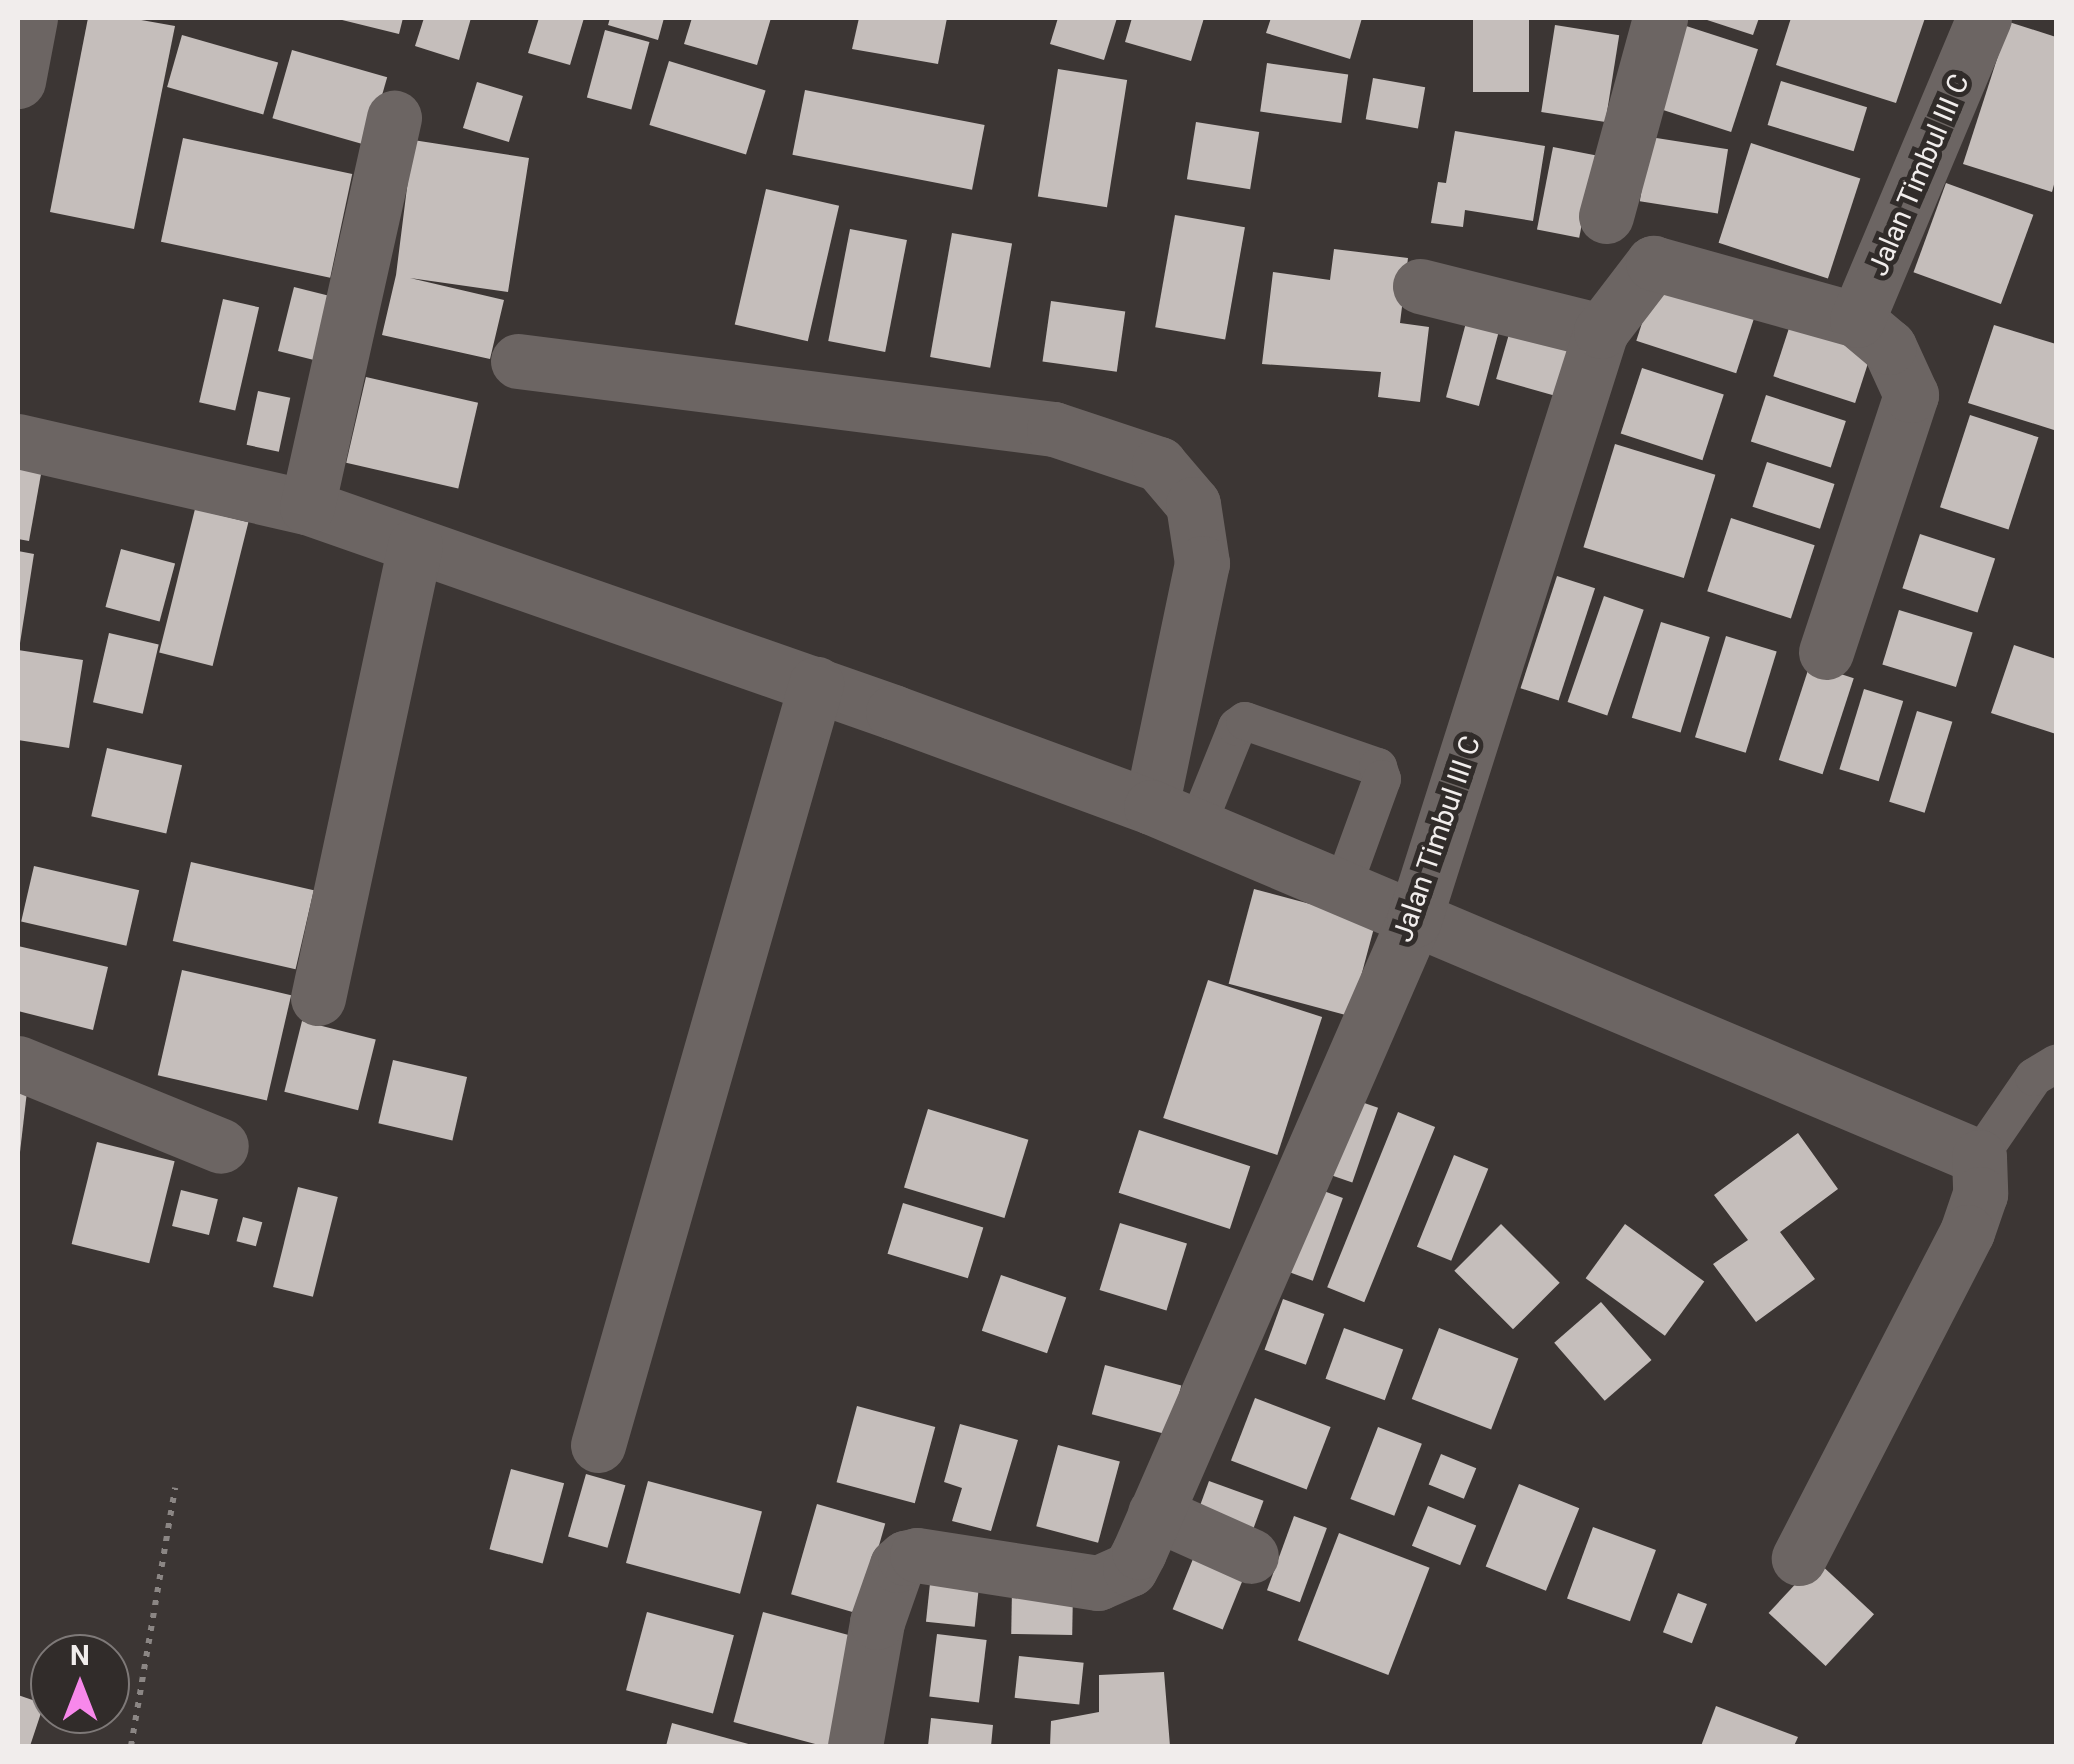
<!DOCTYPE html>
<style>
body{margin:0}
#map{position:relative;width:2074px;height:1764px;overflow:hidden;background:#3c3634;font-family:Roboto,sans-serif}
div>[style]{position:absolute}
.building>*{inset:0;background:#c5bebb;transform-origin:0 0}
.path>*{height:6px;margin-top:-3px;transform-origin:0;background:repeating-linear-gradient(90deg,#8b8684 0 5px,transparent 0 13px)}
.lane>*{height:38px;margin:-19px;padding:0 19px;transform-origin:19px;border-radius:19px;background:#6c6563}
.street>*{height:55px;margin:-27.5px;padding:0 27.5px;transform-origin:27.5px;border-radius:27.5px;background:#6c6563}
span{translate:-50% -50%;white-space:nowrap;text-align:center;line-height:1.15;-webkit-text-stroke:10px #312c2a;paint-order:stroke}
.street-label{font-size:28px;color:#f1edec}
.frame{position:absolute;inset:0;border:20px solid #f1edec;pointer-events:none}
.north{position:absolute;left:30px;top:1634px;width:100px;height:100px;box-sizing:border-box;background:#312c2a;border:2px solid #7e7978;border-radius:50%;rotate:0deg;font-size:28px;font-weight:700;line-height:40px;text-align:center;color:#f1edec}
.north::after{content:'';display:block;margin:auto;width:35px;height:45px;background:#f888eb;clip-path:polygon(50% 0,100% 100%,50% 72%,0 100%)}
</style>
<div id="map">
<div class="building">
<div style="clip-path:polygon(88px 18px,130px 18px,175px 26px,134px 229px,50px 212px)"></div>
<div style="clip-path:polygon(334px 18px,403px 18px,399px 34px)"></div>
<div style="clip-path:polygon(424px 18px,471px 18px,459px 60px,415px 46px)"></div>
<div style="clip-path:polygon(539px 18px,584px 18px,570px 65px,528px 53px)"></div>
<div style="clip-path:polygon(610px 18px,664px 18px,658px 40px,608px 25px)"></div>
<div style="clip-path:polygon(692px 18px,771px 18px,757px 65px,684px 44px)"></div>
<div style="clip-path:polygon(859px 18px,947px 18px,938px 64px,852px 49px)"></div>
<div style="clip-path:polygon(1058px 18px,1117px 18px,1104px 60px,1050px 44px)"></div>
<div style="clip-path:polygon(1132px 18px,1204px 18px,1191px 61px,1125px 42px)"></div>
<div style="clip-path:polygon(1271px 18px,1362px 18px,1350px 59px,1266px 33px)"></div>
<div style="left:1473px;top:18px;width:56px;height:74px"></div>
<div style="clip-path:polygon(1701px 18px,1759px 18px,1753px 35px)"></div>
<div style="clip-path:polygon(1791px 18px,1925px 18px,1896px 103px,1776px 65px)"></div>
<div style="clip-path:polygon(2009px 22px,2056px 37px,2056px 177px,2052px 192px,1963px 164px)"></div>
<div style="left:1680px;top:24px;width:82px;height:87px;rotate:18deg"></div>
<div style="left:1555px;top:25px;width:65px;height:88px;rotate:9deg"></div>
<div style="left:605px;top:30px;width:46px;height:70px;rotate:15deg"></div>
<div style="left:182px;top:35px;width:100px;height:54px;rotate:16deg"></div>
<div style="left:292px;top:50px;width:99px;height:71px;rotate:16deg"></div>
<div style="left:669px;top:61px;width:101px;height:67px;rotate:17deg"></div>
<div style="left:1267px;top:63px;width:82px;height:49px;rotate:8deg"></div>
<div style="left:1058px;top:69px;width:70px;height:129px;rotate:9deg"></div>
<div style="left:1373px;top:78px;width:53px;height:42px;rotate:10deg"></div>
<div style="left:1781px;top:81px;width:90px;height:46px;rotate:17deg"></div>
<div style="left:477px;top:82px;width:48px;height:48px;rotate:17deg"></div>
<div style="left:805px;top:90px;width:183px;height:66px;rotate:11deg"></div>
<div style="left:1196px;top:122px;width:64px;height:58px;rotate:9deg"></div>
<div style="clip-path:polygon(1455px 131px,1545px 146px,1533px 221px,1465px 210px,1463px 227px,1431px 223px,1438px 182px,1446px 183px)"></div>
<div style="left:1650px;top:137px;width:79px;height:65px;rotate:9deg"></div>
<div style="left:183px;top:138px;width:173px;height:106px;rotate:12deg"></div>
<div style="clip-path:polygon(413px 140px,529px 158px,508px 292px,410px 278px,504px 300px,490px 359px,382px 335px,396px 275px)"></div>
<div style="left:1751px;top:143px;width:115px;height:105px;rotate:18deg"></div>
<div style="left:1553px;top:147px;width:43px;height:84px;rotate:11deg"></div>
<div style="left:1946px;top:183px;width:93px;height:95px;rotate:20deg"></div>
<div style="left:766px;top:189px;width:75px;height:139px;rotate:13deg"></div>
<div style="left:1175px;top:215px;width:71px;height:114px;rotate:10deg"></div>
<div style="left:850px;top:229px;width:58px;height:114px;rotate:11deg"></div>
<div style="left:952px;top:233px;width:61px;height:126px;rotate:10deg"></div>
<div style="clip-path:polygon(1334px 249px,1408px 258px,1400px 323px,1429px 327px,1420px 402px,1378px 397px,1381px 372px,1262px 364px,1273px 272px,1330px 280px)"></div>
<div style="left:1657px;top:277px;width:105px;height:67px;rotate:18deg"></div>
<div style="left:294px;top:287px;width:37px;height:66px;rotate:14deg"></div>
<div style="left:223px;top:299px;width:37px;height:106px;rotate:13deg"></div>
<div style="left:1051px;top:301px;width:75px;height:61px;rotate:8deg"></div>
<div style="left:1467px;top:319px;width:34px;height:81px;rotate:15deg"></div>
<div style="left:1790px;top:325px;width:86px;height:54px;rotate:18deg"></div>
<div style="clip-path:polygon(1994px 325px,2056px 344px,2054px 430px,1968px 403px)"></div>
<div style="left:1511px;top:327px;width:64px;height:54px;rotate:16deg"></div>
<div style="left:1642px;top:368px;width:86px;height:69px;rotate:18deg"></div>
<div style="left:366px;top:377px;width:115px;height:88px;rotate:13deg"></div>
<div style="left:258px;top:391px;width:33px;height:55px;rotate:12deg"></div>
<div style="left:1766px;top:395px;width:84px;height:49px;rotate:18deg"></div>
<div style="left:1970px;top:415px;width:72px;height:97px;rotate:18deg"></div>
<div style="left:1615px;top:444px;width:105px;height:108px;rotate:17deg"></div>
<div style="clip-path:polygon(18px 459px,43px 463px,29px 541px,18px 539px)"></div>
<div style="left:1767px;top:462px;width:71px;height:47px;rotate:18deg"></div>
<div style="left:195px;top:509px;width:55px;height:148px;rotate:14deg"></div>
<div style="left:1731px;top:518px;width:88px;height:77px;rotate:18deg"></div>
<div style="left:1920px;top:534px;width:79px;height:57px;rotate:18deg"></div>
<div style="left:121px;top:549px;width:56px;height:60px;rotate:15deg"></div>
<div style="clip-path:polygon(18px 551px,34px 554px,20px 643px,18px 643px)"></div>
<div style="left:1557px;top:576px;width:40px;height:118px;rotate:18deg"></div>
<div style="left:1604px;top:596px;width:42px;height:112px;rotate:19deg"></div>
<div style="left:1899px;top:610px;width:77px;height:57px;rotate:17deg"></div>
<div style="left:1661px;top:622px;width:51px;height:100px;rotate:17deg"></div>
<div style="left:109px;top:633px;width:51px;height:71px;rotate:13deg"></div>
<div style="left:1726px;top:636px;width:53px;height:106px;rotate:17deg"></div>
<div style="clip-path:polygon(2014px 645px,2056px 659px,2056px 734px,1991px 713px)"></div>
<div style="clip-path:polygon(18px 650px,83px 660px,69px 748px,18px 740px)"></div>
<div style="left:1810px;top:664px;width:46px;height:101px;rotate:18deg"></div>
<div style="left:1864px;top:689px;width:41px;height:84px;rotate:17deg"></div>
<div style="left:1917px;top:711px;width:37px;height:95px;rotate:17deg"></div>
<div style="left:107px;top:748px;width:77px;height:70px;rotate:13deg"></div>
<div style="left:191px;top:862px;width:126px;height:81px;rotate:13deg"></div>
<div style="left:34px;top:866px;width:108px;height:57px;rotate:13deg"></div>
<div style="left:1254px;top:889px;width:126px;height:98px;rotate:15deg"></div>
<div style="clip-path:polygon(18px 946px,108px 967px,93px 1030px,18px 1011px)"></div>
<div style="left:182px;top:970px;width:112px;height:108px;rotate:13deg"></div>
<div style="left:1208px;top:980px;width:120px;height:145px;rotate:18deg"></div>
<div style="left:302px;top:1021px;width:76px;height:73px;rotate:14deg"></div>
<div style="left:393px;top:1060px;width:76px;height:65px;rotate:13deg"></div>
<div style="clip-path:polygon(18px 1073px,29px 1074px,20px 1152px,18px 1152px)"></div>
<div style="left:1344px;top:1096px;width:36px;height:79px;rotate:19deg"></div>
<div style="left:928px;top:1109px;width:105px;height:82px;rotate:17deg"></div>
<div style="left:1398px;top:1112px;width:40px;height:189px;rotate:22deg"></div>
<div style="left:1139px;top:1130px;width:117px;height:66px;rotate:18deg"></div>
<div style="clip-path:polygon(1798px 1133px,1838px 1189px,1780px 1232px,1815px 1279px,1756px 1322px,1713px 1264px,1748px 1240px,1714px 1195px)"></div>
<div style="left:97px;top:1142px;width:80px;height:105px;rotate:14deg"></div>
<div style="left:1454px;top:1155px;width:37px;height:99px;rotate:22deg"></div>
<div style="left:1310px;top:1186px;width:35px;height:88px;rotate:20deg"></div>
<div style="left:298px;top:1187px;width:41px;height:103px;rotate:14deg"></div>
<div style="left:181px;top:1190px;width:38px;height:37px;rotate:14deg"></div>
<div style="left:903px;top:1203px;width:84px;height:53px;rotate:17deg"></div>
<div style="left:243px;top:1217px;width:20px;height:25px;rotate:15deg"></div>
<div style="left:1120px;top:1223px;width:70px;height:70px;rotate:17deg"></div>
<div style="left:1501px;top:1224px;width:83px;height:66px;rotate:45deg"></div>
<div style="left:1625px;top:1224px;width:98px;height:67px;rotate:36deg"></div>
<div style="left:1001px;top:1275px;width:69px;height:59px;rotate:19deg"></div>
<div style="left:1283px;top:1299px;width:44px;height:54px;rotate:20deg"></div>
<div style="left:1601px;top:1302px;width:77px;height:62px;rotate:49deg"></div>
<div style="left:1344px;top:1328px;width:63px;height:54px;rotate:20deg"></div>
<div style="left:1439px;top:1328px;width:85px;height:76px;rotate:21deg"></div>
<div style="left:1105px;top:1365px;width:79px;height:51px;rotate:15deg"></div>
<div style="left:1255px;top:1398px;width:81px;height:67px;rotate:21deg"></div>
<div style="left:857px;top:1406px;width:81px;height:79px;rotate:15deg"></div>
<div style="clip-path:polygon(960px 1424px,1018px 1440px,991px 1531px,952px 1521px,962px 1488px,944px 1482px)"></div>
<div style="left:1378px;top:1427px;width:47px;height:77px;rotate:21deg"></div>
<div style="left:1058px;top:1445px;width:64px;height:84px;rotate:15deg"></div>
<div style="left:1441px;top:1454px;width:38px;height:33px;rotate:22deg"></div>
<div style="left:511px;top:1469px;width:55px;height:83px;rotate:15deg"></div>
<div style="left:586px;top:1474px;width:41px;height:65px;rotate:16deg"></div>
<div style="left:648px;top:1481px;width:118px;height:85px;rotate:15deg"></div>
<div style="left:1209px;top:1481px;width:58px;height:45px;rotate:20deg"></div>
<div style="left:1519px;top:1484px;width:65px;height:89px;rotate:22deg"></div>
<div style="left:817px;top:1504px;width:71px;height:94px;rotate:16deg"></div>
<div style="left:1428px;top:1506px;width:52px;height:43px;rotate:22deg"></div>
<div style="left:1294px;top:1516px;width:35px;height:79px;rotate:20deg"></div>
<div style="left:1593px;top:1527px;width:67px;height:76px;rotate:20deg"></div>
<div style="left:1339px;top:1533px;width:97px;height:115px;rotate:21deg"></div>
<div style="left:1197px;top:1549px;width:54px;height:65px;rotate:22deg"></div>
<div style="left:1817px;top:1561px;width:78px;height:71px;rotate:43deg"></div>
<div style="left:931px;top:1574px;width:49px;height:48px;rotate:6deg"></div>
<div style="left:1012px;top:1589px;width:61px;height:45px;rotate:1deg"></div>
<div style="left:1678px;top:1593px;width:31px;height:42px;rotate:21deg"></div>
<div style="left:647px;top:1612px;width:90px;height:81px;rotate:15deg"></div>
<div style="left:763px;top:1612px;width:102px;height:114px;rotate:15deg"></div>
<div style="left:937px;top:1634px;width:50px;height:63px;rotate:7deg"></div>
<div style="left:1019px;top:1656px;width:65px;height:42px;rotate:6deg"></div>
<div style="clip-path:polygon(1164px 1672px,1170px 1746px,1050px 1746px,1051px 1721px,1099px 1712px,1099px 1675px)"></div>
<div style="clip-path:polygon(18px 1695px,44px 1704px,30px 1746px,18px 1746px)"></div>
<div style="clip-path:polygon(1716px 1706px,1798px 1737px,1794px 1746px,1701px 1746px)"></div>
<div style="clip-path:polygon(931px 1718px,993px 1725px,991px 1746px,928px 1746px)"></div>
<div style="clip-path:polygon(672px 1723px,752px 1745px,751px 1746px,666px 1746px)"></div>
</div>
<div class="path">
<div style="left:131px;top:1746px;width:262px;rotate:-80.3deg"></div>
</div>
<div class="lane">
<div style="left:1197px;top:826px;width:107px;rotate:-68deg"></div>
<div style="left:1237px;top:727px;width:10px;rotate:-37deg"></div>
<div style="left:1245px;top:721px;width:141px;rotate:19.1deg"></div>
<div style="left:1378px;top:767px;width:13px;rotate:72deg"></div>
<div style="left:1382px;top:779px;width:117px;rotate:110deg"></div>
<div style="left:1979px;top:1157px;width:97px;rotate:-55.5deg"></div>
<div style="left:2034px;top:1077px;width:26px;rotate:-31deg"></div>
</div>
<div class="street">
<div style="left:18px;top:81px;width:64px;rotate:-79.2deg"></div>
<div style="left:1606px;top:216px;width:205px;rotate:-74.7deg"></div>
<div style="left:1420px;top:286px;width:187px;rotate:14deg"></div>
<div style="left:518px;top:361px;width:540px;rotate:7.23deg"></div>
<div style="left:1054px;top:429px;width:111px;rotate:18.4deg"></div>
<div style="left:1159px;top:464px;width:52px;rotate:49.6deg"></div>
<div style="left:1193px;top:504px;width:60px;rotate:81.3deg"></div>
<div style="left:1202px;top:563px;width:249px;rotate:101.8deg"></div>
<div style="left:18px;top:441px;width:296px;rotate:12.9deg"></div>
<div style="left:307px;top:507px;width:621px;rotate:19.28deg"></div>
<div style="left:893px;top:712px;width:275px;rotate:20.2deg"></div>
<div style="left:1151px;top:807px;width:899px;rotate:22.91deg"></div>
<div style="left:1979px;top:1157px;width:37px;rotate:88deg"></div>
<div style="left:1980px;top:1194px;width:40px;rotate:108.9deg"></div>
<div style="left:1967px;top:1232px;width:367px;rotate:117.3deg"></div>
<div style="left:307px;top:507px;width:399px;rotate:-77.4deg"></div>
<div style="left:1826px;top:652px;width:271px;rotate:-71.7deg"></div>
<div style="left:1911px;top:395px;width:53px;rotate:-114.6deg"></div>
<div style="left:1889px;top:347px;width:42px;rotate:-139.8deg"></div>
<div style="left:318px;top:998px;width:463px;rotate:-77.9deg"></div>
<div style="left:18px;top:1063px;width:219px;rotate:22.2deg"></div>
<div style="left:598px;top:1445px;width:792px;rotate:-74.01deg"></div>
<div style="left:1155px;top:1513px;width:105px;rotate:24.1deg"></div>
<div style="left:855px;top:1746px;width:126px;rotate:-79.9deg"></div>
<div style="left:877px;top:1622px;width:60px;rotate:-70.7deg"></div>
<div style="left:897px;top:1565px;width:11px;rotate:-41deg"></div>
<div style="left:905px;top:1558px;width:12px;rotate:-14deg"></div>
<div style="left:917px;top:1555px;width:183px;rotate:8.8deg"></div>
<div style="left:1098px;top:1583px;width:35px;rotate:-24deg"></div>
<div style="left:1130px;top:1569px;width:19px;rotate:-62deg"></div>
<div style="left:1139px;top:1552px;width:689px;rotate:-66.48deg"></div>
<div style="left:1414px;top:920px;width:618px;rotate:-72.39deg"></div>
<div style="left:1601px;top:331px;width:86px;rotate:-52.6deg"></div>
<div style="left:1653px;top:263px;width:212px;rotate:15.6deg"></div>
<div style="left:1857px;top:320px;width:328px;rotate:-67.2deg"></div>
</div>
<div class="street-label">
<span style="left:1919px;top:175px;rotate:-67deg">Jalan Timbul III C</span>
<span style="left:1437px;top:839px;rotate:-71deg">Jalan Timbul III C</span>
</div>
<div class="frame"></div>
<div class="north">N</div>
</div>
